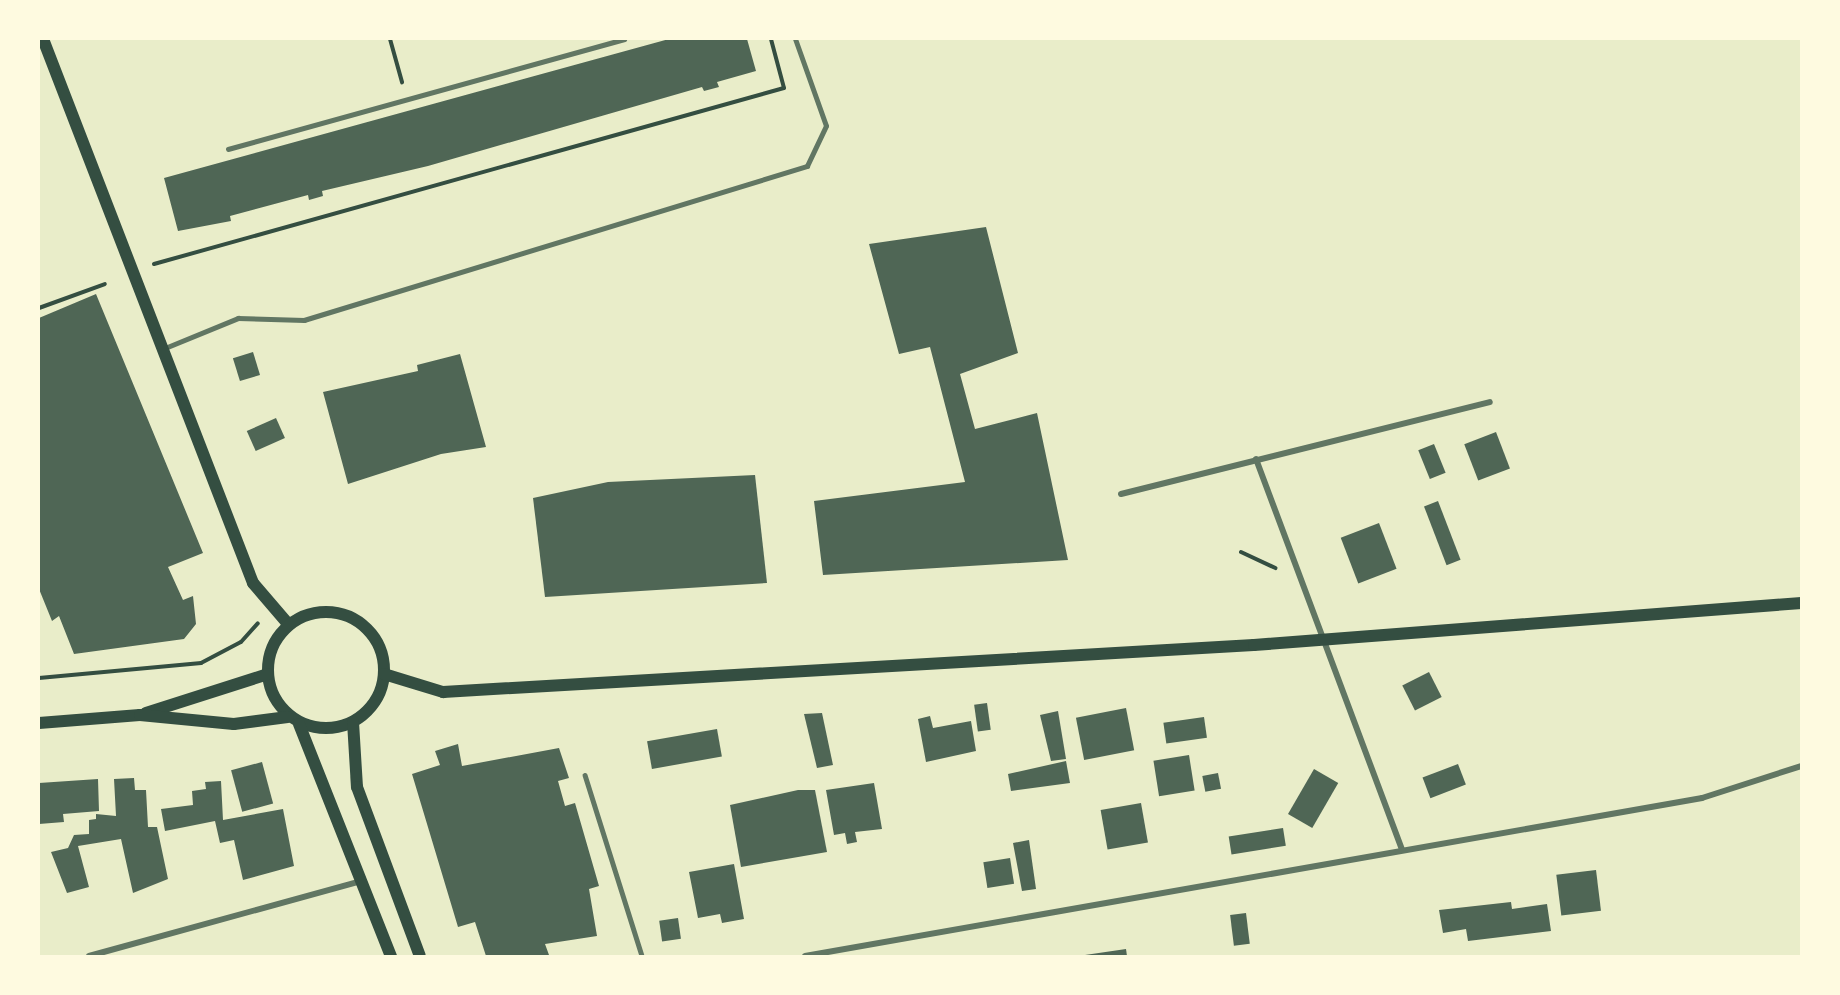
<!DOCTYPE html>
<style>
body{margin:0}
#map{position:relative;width:1840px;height:995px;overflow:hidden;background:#e9edc9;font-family:Roboto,sans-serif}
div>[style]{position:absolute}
.building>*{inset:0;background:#4f6655;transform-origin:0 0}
.path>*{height:4px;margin:-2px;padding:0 2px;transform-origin:2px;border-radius:2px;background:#344e41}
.service>*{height:4.5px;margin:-2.25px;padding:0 2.25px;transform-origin:2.25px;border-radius:2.25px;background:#617663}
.minor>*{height:6px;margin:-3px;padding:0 3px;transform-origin:3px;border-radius:3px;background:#617663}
.secondary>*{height:12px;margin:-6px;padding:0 6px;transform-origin:6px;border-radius:6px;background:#344e41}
.secondary>.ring{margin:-6px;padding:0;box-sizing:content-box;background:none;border:12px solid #344e41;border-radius:50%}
span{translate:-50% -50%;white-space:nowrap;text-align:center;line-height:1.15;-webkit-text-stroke:5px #fefae0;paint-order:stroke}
.frame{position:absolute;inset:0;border:40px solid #fefae0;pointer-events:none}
</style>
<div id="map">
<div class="building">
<div style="clip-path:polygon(669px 39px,747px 39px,756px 71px,717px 82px,719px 87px,704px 91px,702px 87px,428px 166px,322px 191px,323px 196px,309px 200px,308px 195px,230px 216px,231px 221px,178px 231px,164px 178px)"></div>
<div style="clip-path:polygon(986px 227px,1018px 353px,960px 374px,975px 429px,1037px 413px,1068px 560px,823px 575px,814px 501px,965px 482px,930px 347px,899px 354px,869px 244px)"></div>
<div style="clip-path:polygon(96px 294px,203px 553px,168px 567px,183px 600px,193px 596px,196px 624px,184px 639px,74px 654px,59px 616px,52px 621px,39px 589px,39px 318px)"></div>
<div style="left:253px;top:352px;width:24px;height:21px;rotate:73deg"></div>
<div style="clip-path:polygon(460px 354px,486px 447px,441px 454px,348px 484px,323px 392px,418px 371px,417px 365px)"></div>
<div style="left:276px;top:418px;width:22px;height:32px;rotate:66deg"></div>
<div style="left:1496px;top:432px;width:39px;height:34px;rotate:69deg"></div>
<div style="left:1434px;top:444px;width:31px;height:17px;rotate:68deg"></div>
<div style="clip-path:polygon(755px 475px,767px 583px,545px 597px,533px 498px,608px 482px)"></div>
<div style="left:1438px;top:501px;width:63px;height:15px;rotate:69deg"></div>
<div style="left:1379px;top:523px;width:49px;height:41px;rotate:69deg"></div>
<div style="left:1429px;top:672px;width:28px;height:30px;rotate:63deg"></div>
<div style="left:987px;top:703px;width:27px;height:13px;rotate:82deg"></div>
<div style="left:1126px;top:708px;width:43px;height:51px;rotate:79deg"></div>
<div style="clip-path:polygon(1058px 711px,1066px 759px,1051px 761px,1040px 715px)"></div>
<div style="clip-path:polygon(822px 713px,833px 765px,817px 768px,804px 714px)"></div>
<div style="clip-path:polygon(930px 716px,933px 728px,971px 721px,976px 751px,926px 762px,918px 719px)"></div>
<div style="left:1204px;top:717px;width:21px;height:41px;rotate:82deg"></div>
<div style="left:717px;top:729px;width:28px;height:71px;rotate:80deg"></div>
<div style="clip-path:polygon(458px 744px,462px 766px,559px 748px,569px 778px,558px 781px,565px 806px,575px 803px,599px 886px,589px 889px,597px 936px,545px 944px,549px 955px,486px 956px,475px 922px,458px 927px,412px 774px,440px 765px,435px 751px)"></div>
<div style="left:1189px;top:755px;width:36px;height:36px;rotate:81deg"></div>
<div style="clip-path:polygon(1066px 761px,1070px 783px,1011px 791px,1008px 774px)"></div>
<div style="left:262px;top:762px;width:43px;height:32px;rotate:75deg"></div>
<div style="left:1458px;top:764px;width:22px;height:38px;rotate:69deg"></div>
<div style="left:1314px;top:769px;width:28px;height:52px;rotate:30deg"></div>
<div style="left:1218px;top:773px;width:16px;height:16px;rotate:79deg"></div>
<div style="clip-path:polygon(134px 778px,135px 790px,146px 790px,148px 827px,157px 827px,168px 879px,133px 893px,121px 839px,78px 846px,89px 887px,67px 893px,51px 852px,68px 848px,74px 835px,89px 834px,89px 820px,96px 819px,96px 814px,116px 816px,114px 779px)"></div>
<div style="clip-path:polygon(98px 779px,99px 811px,63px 814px,64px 822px,39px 824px,39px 783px)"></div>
<div style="clip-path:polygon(221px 781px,223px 820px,283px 809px,294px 866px,243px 880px,234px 840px,220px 843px,215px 821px,165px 831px,161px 809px,193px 805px,192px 791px,206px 789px,205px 782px)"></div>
<div style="clip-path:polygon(874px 783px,882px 829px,855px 832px,857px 842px,847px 844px,845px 833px,834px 835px,826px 790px)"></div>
<div style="clip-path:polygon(798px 790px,815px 790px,827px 852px,741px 867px,730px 805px)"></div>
<div style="left:1141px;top:803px;width:40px;height:41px;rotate:80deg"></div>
<div style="left:1283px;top:828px;width:18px;height:55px;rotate:81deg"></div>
<div style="clip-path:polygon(1029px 840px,1036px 889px,1022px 891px,1013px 843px)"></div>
<div style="left:1010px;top:858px;width:26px;height:27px;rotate:81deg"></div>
<div style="clip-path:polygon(734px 864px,744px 919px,722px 923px,720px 914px,698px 918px,689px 872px)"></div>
<div style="left:1596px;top:870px;width:41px;height:40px;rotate:83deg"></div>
<div style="clip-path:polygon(1511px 902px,1512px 909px,1547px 904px,1551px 931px,1468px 941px,1466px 929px,1443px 933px,1439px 910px)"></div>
<div style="left:1246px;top:913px;width:31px;height:16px;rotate:83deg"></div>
<div style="left:678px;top:918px;width:21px;height:19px;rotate:82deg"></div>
<div style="clip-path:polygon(1126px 949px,1127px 956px,1085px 956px,1085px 955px)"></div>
</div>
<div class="path">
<div style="left:390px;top:39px;width:45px;rotate:74.4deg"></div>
<div style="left:154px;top:264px;width:654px;rotate:-15.61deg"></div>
<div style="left:784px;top:88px;width:51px;rotate:-104.9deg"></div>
<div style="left:39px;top:308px;width:70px;rotate:-20deg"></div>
<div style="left:1241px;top:552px;width:38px;rotate:25deg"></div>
<div style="left:39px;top:678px;width:163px;rotate:-5.3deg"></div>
<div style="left:201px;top:663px;width:45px;rotate:-27.7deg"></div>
<div style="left:241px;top:642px;width:25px;rotate:-48deg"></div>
</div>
<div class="service">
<div style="left:228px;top:149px;width:411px;rotate:-15.5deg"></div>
<div style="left:165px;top:348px;width:79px;rotate:-22.3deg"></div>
<div style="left:238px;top:318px;width:66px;rotate:1.7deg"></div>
<div style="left:304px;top:320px;width:526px;rotate:-17.02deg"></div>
<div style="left:807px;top:166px;width:44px;rotate:-64.6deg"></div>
<div style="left:826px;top:126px;width:92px;rotate:-109.6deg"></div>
<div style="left:585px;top:775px;width:190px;rotate:72.5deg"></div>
</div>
<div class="minor">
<div style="left:1256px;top:459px;width:417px;rotate:69.5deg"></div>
<div style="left:1121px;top:494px;width:380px;rotate:-14deg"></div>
<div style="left:89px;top:956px;width:283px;rotate:-15.4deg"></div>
<div style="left:805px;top:956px;width:911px;rotate:-9.99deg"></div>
<div style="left:1702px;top:798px;width:104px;rotate:-17.9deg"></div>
</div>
<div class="secondary">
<div style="left:43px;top:39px;width:583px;rotate:68.89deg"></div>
<div style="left:253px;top:583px;width:55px;rotate:49.4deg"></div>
<div class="ring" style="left:268px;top:612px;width:104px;height:104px"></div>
<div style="left:384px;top:674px;width:62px;rotate:17deg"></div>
<div style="left:443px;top:692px;width:812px;rotate:-3.32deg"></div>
<div style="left:1254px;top:645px;width:549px;rotate:-4.39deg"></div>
<div style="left:146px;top:713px;width:128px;rotate:-17.7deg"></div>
<div style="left:353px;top:722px;width:65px;rotate:86.5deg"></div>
<div style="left:357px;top:787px;width:180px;rotate:69.6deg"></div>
<div style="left:39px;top:723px;width:101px;rotate:-4.5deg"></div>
<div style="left:140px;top:715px;width:94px;rotate:5.5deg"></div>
<div style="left:234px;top:724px;width:54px;rotate:-7.4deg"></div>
<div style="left:299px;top:724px;width:250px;rotate:68.4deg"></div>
</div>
<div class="frame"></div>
</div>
